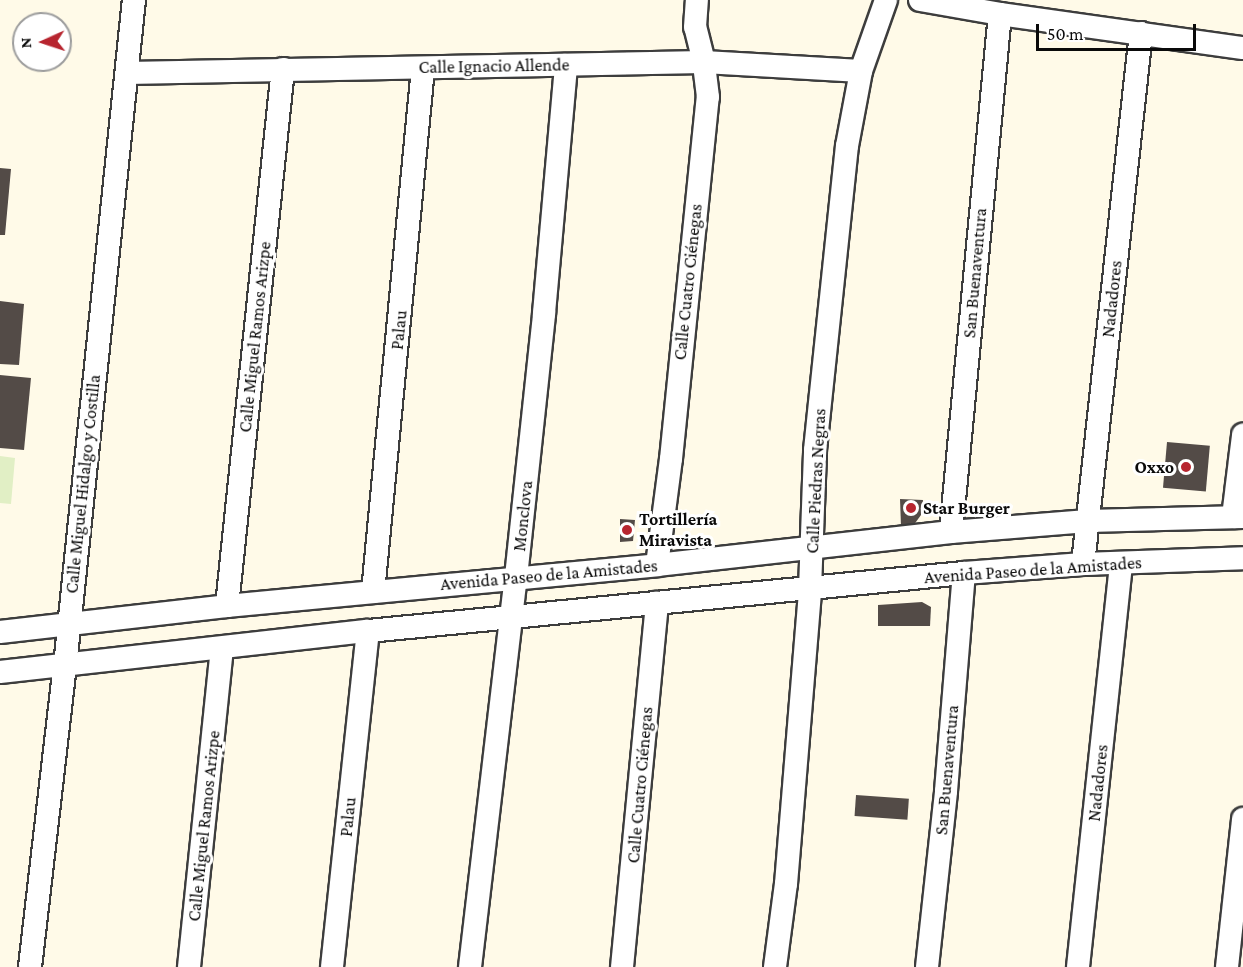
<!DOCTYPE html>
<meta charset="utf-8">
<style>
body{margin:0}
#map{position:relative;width:1243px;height:967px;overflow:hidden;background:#fffae8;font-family:"Crimson Pro",serif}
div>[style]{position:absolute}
.pitch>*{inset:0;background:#e1efc5}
.building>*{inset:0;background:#534b47;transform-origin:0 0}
.roads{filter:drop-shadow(2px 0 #3d3d3d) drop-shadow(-2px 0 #3d3d3d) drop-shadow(0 2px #3d3d3d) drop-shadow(0 -2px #3d3d3d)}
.minor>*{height:22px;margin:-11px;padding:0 11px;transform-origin:11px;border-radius:11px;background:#fff}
.dots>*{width:16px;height:16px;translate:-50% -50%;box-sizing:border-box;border:3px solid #fff;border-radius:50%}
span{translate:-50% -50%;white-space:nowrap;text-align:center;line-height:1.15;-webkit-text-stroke:6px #fff;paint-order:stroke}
.street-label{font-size:18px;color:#0a0a0a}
.poi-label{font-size:18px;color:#0a0a0a;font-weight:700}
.right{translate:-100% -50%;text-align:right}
.left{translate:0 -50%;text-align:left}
.north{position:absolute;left:12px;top:12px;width:60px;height:60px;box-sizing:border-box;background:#fff;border:2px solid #9d9d9d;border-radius:50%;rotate:267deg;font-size:16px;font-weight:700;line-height:24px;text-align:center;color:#0a0a0a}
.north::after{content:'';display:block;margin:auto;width:21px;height:27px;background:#b7252f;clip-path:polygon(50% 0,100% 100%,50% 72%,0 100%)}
.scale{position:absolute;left:1036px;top:24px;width:160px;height:27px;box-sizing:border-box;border:3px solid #0a0a0a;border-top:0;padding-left:8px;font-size:18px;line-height:21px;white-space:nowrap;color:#0a0a0a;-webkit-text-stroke:4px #fff;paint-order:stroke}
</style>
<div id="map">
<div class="pitch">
<div style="clip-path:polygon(0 456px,15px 458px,11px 504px,0 503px)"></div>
</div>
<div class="building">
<div style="clip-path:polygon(0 168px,11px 169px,5px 235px,0 235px)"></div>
<div style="clip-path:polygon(0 301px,24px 304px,19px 365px,0 364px)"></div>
<div style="clip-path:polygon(0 375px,31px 378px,24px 450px,0 448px)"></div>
<div style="left:1167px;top:442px;width:43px;height:46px;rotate:5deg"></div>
<div style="clip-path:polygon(900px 499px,923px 500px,921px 515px,913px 526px,901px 526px)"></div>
<div style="clip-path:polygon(620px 519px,635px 520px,633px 541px,620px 542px)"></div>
<div style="clip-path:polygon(922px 602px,931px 607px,930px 626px,878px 626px,878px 605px)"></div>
<div style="left:856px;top:795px;width:53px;height:21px;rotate:4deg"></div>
</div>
<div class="roads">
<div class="minor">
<div style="left:920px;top:0;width:81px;rotate:9.9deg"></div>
<div style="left:1000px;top:14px;width:245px;rotate:8deg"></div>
<div style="left:127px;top:73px;width:577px;rotate:-1.09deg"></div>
<div style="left:704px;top:62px;width:157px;rotate:3.3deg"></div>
<div style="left:1233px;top:517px;width:83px;rotate:-83deg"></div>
<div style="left:951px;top:532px;width:520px;rotate:-84.6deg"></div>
<div style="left:1083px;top:564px;width:534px;rotate:-83.77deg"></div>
<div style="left:657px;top:565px;width:107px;rotate:-82.5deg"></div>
<div style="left:671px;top:459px;width:364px;rotate:-84.2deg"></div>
<div style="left:708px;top:97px;width:35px;rotate:-97deg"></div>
<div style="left:704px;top:62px;width:36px;rotate:-104deg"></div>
<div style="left:695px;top:27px;width:27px;rotate:-86deg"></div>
<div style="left:373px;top:592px;width:526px;rotate:-84.55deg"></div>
<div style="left:227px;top:606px;width:540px;rotate:-84.05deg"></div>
<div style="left:0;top:632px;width:228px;rotate:-6.5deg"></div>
<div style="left:227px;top:606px;width:432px;rotate:-5.4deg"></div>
<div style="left:657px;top:565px;width:296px;rotate:-6.4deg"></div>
<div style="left:951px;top:532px;width:137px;rotate:-4.6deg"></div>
<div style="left:1088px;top:521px;width:155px;rotate:-1.5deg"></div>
<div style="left:0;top:672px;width:370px;rotate:-6.4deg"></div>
<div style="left:368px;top:631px;width:599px;rotate:-5.56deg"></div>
<div style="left:964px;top:573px;width:119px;rotate:-4.3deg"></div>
<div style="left:1083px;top:564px;width:160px;rotate:-2.1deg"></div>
<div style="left:30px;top:967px;width:303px;rotate:-83.4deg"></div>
<div style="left:65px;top:666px;width:670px;rotate:-84.09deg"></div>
<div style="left:189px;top:967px;width:320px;rotate:-84.1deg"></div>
<div style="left:332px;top:967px;width:338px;rotate:-83.9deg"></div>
<div style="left:470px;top:967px;width:393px;rotate:-83.3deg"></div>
<div style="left:516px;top:577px;width:265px;rotate:-83.9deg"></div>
<div style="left:544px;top:313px;width:249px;rotate:-84.9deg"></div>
<div style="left:622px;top:967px;width:366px;rotate:-84.5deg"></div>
<div style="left:775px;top:967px;width:84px;rotate:-82.5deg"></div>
<div style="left:786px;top:884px;width:296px;rotate:-85.3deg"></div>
<div style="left:810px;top:589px;width:139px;rotate:-87.9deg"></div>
<div style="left:815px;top:450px;width:306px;rotate:-84deg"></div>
<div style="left:847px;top:146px;width:76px;rotate:-79.4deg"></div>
<div style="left:861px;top:71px;width:75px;rotate:-70.6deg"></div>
<div style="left:927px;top:967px;width:177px;rotate:-83.8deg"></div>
<div style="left:946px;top:791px;width:219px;rotate:-85.3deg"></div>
<div style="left:1078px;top:967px;width:406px;rotate:-83.9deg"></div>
<div style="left:1227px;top:967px;width:149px;rotate:-83.8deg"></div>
</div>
</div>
<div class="dots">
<div style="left:1186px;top:467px;background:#b7252f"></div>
<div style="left:911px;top:508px;background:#b7252f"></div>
<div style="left:627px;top:530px;background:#b7252f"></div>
</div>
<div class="street-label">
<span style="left:494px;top:66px;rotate:-1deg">Calle Ignacio Allende</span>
<span style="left:975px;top:273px;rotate:-85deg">San Buenaventura</span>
<span style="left:688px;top:282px;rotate:-84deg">Calle Cuatro Ciénegas</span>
<span style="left:1112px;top:299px;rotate:-84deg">Nadadores</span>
<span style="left:399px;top:330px;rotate:-84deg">Palau</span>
<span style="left:255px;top:337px;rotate:-84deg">Calle Miguel Ramos Arizpe</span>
<span style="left:816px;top:481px;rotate:-87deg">Calle Piedras Negras</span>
<span style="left:83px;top:484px;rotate:-84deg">Calle Miguel Hidalgo y Costilla</span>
<span style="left:523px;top:516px;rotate:-84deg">Monclova</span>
<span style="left:1033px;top:570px;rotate:-4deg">Avenida Paseo de la Amistades</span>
<span style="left:549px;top:575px;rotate:-5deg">Avenida Paseo de la Amistades</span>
<span style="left:947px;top:770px;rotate:-85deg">San Buenaventura</span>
<span style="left:1098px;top:783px;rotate:-84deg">Nadadores</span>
<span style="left:640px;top:785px;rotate:-85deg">Calle Cuatro Ciénegas</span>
<span style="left:348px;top:817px;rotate:-84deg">Palau</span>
<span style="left:204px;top:826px;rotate:-84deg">Calle Miguel Ramos Arizpe</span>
</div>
<div class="poi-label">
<span class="right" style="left:1174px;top:467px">Oxxo</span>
<span class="left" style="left:923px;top:508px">Star Burger</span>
<span class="left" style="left:639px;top:530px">Tortillería<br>Miravista</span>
</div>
<div class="north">N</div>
<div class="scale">50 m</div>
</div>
